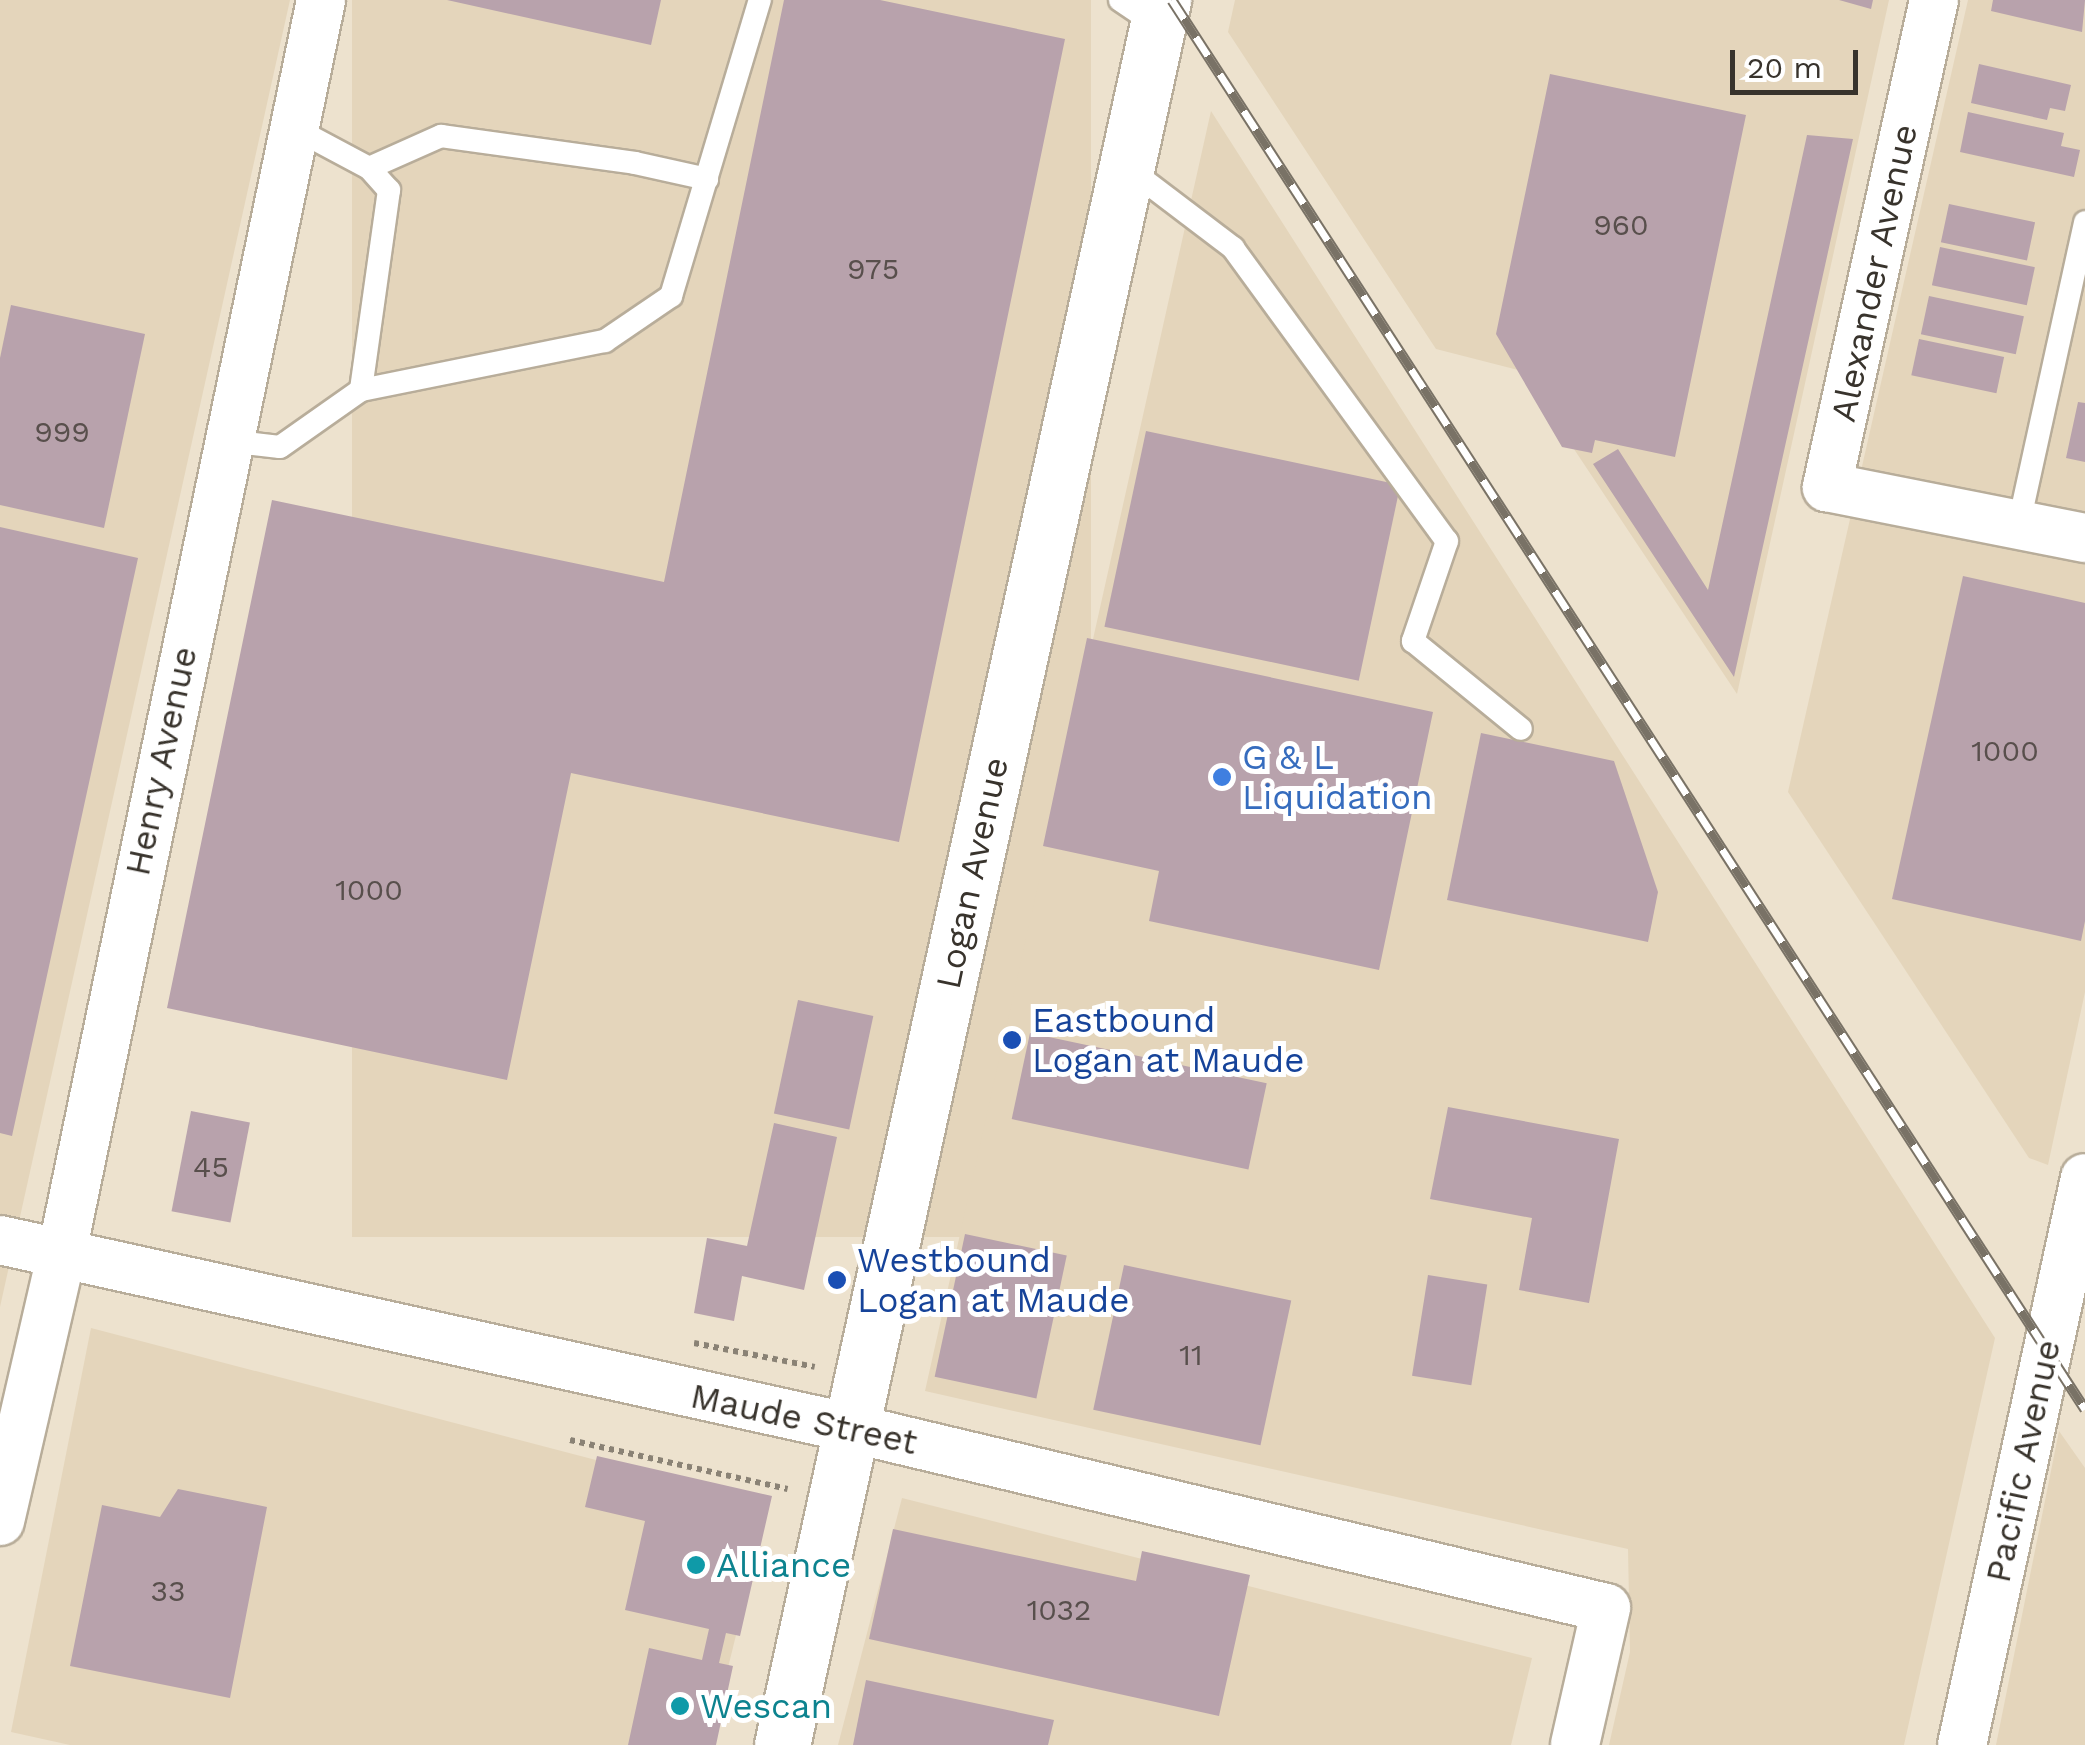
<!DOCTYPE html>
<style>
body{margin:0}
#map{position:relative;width:2085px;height:1745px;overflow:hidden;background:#ede2ce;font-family:"Work Sans",sans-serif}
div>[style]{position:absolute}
.built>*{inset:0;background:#e4d5bb;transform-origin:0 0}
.building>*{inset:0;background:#b8a2ac;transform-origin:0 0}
.path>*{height:6px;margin-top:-3px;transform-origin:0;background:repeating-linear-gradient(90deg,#8a8275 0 5px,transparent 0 10px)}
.roads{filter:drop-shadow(2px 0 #b8ad9a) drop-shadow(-2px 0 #b8ad9a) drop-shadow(0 2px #b8ad9a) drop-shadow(0 -2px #b8ad9a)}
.service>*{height:22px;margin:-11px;padding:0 11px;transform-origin:11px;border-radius:11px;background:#fff}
.minor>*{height:48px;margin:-24px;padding:0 24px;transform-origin:24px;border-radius:24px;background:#fff}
.secondary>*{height:55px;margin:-27.5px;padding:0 27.5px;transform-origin:27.5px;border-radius:27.5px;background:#fff}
.rail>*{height:11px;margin-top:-5.5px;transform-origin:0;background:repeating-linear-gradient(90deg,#fff 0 22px,#797266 0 44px);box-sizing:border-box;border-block:2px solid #797266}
.dots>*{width:28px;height:28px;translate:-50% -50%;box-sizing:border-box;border:5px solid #fff;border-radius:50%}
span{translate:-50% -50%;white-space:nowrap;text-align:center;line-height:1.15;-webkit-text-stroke:10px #fff;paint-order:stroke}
.number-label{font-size:30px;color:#584f4c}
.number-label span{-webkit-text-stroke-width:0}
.street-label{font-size:35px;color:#38332c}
.shop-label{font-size:35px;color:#366cbe}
.left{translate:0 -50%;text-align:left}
.transit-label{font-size:35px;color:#164399}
.culture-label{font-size:35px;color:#0d838f}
.scale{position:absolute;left:1730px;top:50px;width:128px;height:45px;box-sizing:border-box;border:5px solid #38332c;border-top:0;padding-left:12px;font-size:30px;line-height:35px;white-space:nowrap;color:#38332c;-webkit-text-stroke:8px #fff;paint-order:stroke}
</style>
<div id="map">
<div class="built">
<div style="clip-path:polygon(0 0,290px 0,0 1307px)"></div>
<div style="left:352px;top:0;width:739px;height:1237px"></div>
<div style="clip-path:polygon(1235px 0,1889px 0,1737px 694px,1522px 371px,1436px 349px,1228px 32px)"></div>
<div style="clip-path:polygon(1968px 0,2085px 0,2085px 992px,2048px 1165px,2029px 1158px,1788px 792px)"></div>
<div style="clip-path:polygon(1211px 111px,1995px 1338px,1904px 1745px,1609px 1745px,1630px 1652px,1628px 1549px,925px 1391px)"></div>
<div style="clip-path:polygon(91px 1328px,768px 1505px,709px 1745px,70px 1745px,11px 1732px)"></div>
<div style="clip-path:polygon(2059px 1431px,2085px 1468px,2085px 1745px,1996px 1745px)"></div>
<div style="clip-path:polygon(902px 1498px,1532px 1658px,1511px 1745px,838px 1745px)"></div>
</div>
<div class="building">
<div style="clip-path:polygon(447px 0,661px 0,651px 45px)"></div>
<div style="clip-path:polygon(784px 0,880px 0,1065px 39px,899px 842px,571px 773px,507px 1080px,167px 1008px,272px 500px,664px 582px)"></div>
<div style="clip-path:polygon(1839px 0,1873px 0,1871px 9px)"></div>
<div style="clip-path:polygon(1993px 0,2085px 0,2082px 32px,1991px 11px)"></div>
<div style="clip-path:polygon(1979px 64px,2071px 85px,2065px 111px,2050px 108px,2047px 120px,1971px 103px)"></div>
<div style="clip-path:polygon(1550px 74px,1746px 115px,1675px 457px,1595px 440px,1592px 453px,1562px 447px,1496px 334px)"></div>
<div style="clip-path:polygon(1968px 112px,2064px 133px,2061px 146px,2080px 150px,2074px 177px,1960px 152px)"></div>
<div style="clip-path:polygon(1807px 135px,1853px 139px,1734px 677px,1593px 464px,1618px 449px,1708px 590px)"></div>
<div style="left:1949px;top:204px;width:88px;height:39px;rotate:12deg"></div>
<div style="left:1940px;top:247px;width:97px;height:39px;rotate:12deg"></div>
<div style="left:1929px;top:296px;width:97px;height:39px;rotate:12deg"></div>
<div style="clip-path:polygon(11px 305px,145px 334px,104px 528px,0 505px,0 358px)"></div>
<div style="left:1919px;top:339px;width:87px;height:37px;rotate:12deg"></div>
<div style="clip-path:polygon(2078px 402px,2085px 403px,2085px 462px,2066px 458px)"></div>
<div style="left:1146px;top:431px;width:260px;height:200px;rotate:12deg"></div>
<div style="clip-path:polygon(0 527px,138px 558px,12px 1136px,0 1133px)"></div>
<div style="clip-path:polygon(1963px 576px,2085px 603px,2085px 921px,2081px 941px,1892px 899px)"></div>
<div style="clip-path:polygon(1087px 638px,1433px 712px,1379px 970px,1149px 921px,1159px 871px,1043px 846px)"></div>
<div style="clip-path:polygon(1481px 733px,1614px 761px,1658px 892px,1648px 942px,1447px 900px)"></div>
<div style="left:798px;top:1000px;width:77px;height:116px;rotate:12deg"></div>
<div style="left:1030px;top:1033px;width:242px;height:88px;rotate:12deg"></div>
<div style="clip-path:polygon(1448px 1107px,1619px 1139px,1589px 1303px,1519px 1290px,1532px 1218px,1430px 1199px)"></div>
<div style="left:191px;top:1111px;width:60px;height:102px;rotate:11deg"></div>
<div style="clip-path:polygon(774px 1123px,837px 1137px,804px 1290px,742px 1276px,734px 1321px,694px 1313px,707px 1238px,747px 1246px)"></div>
<div style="left:965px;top:1234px;width:104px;height:146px;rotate:12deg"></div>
<div style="left:1124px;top:1265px;width:171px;height:148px;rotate:12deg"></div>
<div style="left:1428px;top:1275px;width:60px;height:102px;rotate:9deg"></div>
<div style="clip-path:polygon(597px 1456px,772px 1496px,740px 1636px,726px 1633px,719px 1663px,733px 1666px,716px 1745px,628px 1745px,649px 1648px,702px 1660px,709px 1629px,625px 1610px,645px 1521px,585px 1507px)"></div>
<div style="clip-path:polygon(178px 1489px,267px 1507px,230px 1698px,70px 1666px,102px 1505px,160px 1517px)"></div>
<div style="clip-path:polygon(893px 1529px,1136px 1581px,1142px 1551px,1250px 1575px,1219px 1716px,869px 1639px)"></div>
<div style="clip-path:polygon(866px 1680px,1054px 1720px,1048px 1745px,853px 1745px)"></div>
</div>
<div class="path">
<div style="left:694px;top:1343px;width:123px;rotate:11.2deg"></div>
<div style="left:570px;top:1440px;width:223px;rotate:12.7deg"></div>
</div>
<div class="roads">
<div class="service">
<div style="left:1120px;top:0;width:45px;rotate:34deg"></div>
<div style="left:294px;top:128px;width:85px;rotate:28.1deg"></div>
<div style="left:369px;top:168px;width:30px;rotate:48deg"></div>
<div style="left:389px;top:190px;width:202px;rotate:98deg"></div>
<div style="left:369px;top:168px;width:79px;rotate:-24deg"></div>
<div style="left:441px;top:136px;width:196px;rotate:7.9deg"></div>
<div style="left:635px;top:163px;width:74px;rotate:12.5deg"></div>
<div style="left:1129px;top:169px;width:131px;rotate:37.2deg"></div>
<div style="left:1233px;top:248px;width:363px;rotate:53.9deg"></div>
<div style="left:1447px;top:541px;width:106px;rotate:108.8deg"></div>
<div style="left:1413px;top:641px;width:139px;rotate:39.2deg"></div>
<div style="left:228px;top:441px;width:52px;rotate:6.6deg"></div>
<div style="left:280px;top:447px;width:99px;rotate:-35.1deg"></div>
<div style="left:361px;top:390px;width:249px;rotate:-11.4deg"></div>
<div style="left:605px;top:341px;width:80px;rotate:-34.3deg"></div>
<div style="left:671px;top:296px;width:309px;rotate:-73.3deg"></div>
<div style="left:2019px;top:523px;width:308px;rotate:-77.6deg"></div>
</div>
<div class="minor">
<div style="left:1934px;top:0;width:499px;rotate:102.4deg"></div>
<div style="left:1827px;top:487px;width:263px;rotate:11.2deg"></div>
<div style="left:0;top:1240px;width:872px;rotate:12.46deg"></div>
<div style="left:851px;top:1428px;width:776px;rotate:13.41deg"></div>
<div style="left:1606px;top:1608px;width:140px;rotate:102.8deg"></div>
<div style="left:0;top:1521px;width:276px;rotate:-77deg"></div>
<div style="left:62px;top:1252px;width:1279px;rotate:-78.31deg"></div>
<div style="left:1962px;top:1745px;width:580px;rotate:-77.76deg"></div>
</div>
<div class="secondary">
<div style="left:782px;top:1745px;width:1786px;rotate:-77.68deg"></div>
</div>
</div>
<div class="rail">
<div style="left:1172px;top:0;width:1679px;rotate:57.06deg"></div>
</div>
<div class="dots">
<div style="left:1222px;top:777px;background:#3f7fe0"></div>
<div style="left:1012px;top:1040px;background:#1a4fb4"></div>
<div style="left:837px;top:1280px;background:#1a4fb4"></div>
<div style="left:696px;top:1565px;background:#0f9aa8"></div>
<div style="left:680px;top:1706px;background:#0f9aa8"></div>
</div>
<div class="number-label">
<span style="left:1621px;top:225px">960</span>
<span style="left:873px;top:269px">975</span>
<span style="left:62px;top:432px">999</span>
<span style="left:2005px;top:751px">1000</span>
<span style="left:369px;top:890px">1000</span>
<span style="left:211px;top:1167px">45</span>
<span style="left:1191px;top:1355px">11</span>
<span style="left:168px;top:1591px">33</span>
<span style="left:1059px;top:1610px">1032</span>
</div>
<div class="street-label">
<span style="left:1874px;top:273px;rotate:-78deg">Alexander Avenue</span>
<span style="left:161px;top:761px;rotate:-78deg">Henry Avenue</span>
<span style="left:972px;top:873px;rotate:-78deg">Logan Avenue</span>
<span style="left:804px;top:1419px;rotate:12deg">Maude Street</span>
<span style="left:2023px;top:1461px;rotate:-78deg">Pacific Avenue</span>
</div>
<div class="shop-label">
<span class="left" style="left:1242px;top:777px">G &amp; L<br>Liquidation</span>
</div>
<div class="transit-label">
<span class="left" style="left:1032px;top:1040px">Eastbound<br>Logan at Maude</span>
<span class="left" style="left:857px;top:1280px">Westbound<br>Logan at Maude</span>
</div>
<div class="culture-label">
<span class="left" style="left:716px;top:1565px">Alliance</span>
<span class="left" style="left:700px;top:1706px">Wescan</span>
</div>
<div class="scale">20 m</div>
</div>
